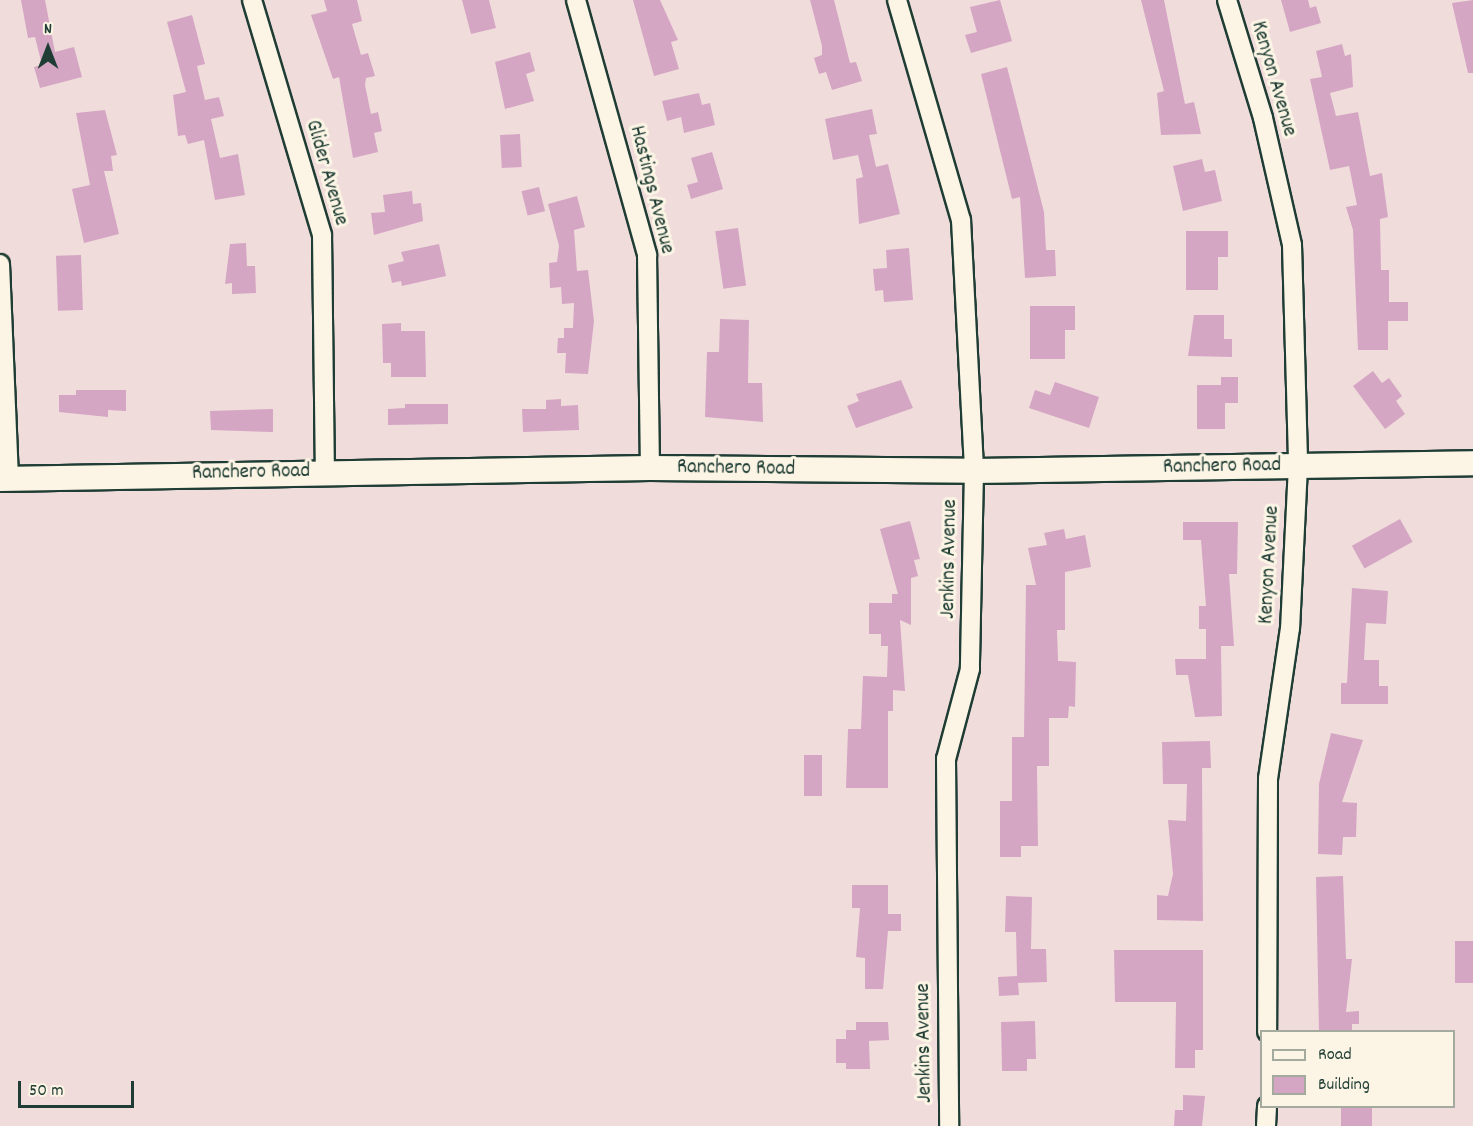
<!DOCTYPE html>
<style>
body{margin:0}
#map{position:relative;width:1473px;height:1126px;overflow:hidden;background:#f0dddb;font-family:Dekko,sans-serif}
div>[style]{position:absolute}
.building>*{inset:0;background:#d5a5c4;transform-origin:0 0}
.roads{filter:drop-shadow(2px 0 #1f3d34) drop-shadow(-2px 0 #1f3d34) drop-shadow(0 2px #1f3d34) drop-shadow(0 -2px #1f3d34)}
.minor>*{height:18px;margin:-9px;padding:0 9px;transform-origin:9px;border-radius:9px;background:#fcf5e5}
.major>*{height:24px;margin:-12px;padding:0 12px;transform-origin:12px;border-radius:12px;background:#fcf5e5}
span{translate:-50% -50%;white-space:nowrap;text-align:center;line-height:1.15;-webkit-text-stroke:6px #fcf5e5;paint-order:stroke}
.street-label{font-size:21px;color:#1f3d34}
.legend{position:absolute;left:1260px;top:1030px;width:195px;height:78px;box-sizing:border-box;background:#fcf5e5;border:2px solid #a4ab9e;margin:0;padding:8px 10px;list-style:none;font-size:18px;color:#1f3d34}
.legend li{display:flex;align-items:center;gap:12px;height:30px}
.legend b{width:30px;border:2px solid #a4ab9e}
.north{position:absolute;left:18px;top:18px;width:60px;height:60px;-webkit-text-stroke:4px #fcf5e5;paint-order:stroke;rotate:0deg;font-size:16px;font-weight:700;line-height:24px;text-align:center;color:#1f3d34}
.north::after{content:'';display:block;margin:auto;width:21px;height:27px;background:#1f3d34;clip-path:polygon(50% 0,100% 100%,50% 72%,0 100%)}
.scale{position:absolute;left:18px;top:1081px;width:116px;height:27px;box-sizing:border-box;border:3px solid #1f3d34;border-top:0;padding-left:8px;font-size:18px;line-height:21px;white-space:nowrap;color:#1f3d34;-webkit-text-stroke:4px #fcf5e5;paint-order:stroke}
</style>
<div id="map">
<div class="building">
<div style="clip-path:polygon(21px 0,45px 0,55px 52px,74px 47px,82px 77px,40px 88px,34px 67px,42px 65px,35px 37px,28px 38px)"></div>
<div style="clip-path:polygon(324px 0,357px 0,362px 21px,352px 24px,361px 55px,368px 53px,375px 76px,366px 78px,365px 85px,371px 114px,378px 112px,382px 131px,374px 133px,378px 152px,353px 158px,339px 77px,333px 79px,311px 15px,327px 11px)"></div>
<div style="clip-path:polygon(462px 0,489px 0,496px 28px,471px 34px)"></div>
<div style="clip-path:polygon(633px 0,660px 0,678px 40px,671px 42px,679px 69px,654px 76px)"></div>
<div style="clip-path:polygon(810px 0,834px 0,850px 63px,856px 62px,862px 81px,832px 90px,826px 72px,819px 74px,814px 58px,822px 55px,822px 46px)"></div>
<div style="clip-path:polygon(1000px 0,1012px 41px,971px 53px,965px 35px,977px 32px,970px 7px)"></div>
<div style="clip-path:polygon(1141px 0,1164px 0,1185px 104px,1194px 102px,1201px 134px,1161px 135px,1157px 93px,1164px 91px)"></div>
<div style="clip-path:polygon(1281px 0,1308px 0,1310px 8px,1316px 6px,1321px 23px,1290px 32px)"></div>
<div style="clip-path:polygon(1473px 0,1473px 73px,1468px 73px,1452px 3px)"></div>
<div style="clip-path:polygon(192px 15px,205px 64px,197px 66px,205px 100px,219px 97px,224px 116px,211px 119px,220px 158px,238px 154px,245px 195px,215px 200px,204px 140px,188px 144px,185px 135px,178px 136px,173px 95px,186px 92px,167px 22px)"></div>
<div style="clip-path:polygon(1342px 44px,1345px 56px,1351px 54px,1353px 87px,1330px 93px,1336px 116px,1358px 112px,1370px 176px,1382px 173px,1388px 217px,1380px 219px,1381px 270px,1389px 270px,1389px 302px,1408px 302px,1408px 321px,1388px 321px,1388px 350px,1358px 350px,1353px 230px,1346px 207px,1357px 205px,1349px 166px,1330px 170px,1310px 79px,1322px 77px,1316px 51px)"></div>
<div style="clip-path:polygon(530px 52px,535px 71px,526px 74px,534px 101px,505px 109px,495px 62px)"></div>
<div style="clip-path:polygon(1007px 67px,1044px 212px,1046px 250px,1055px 250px,1056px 276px,1025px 278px,1020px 197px,1012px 199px,981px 74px)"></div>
<div style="clip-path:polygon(699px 93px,702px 105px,710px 103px,715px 125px,684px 133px,681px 117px,667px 121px,662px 101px)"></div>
<div style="clip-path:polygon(872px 109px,877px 134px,869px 135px,876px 167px,888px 164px,900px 214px,859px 224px,856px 179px,863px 177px,858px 155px,833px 160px,825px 119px)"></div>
<div style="clip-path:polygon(105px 110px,117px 155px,111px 156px,113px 171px,104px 171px,119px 234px,84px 243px,72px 189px,90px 185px,76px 113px)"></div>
<div style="left:520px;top:134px;width:33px;height:20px;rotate:87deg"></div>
<div style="clip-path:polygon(712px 152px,723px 189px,691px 199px,687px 185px,698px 182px,691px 158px)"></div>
<div style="clip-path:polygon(1202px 159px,1205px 172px,1215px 170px,1222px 201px,1183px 211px,1173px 166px)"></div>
<div style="left:539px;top:187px;width:25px;height:18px;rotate:76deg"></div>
<div style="clip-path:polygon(412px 191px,413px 204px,421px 203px,423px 221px,374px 235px,371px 213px,385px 212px,383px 195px)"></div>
<div style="clip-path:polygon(577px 196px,585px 227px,574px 230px,577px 271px,588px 270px,594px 321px,588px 374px,565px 373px,566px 353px,557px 353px,558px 338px,564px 338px,564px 328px,573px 328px,574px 303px,562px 304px,561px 287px,550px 288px,549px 263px,557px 262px,559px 246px,548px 204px)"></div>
<div style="left:738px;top:228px;width:58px;height:23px;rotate:82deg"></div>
<div style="clip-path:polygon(1186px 231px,1228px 231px,1228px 257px,1218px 257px,1218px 290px,1186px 290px)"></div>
<div style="clip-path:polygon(246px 243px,247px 266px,255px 266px,256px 293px,232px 294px,232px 283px,225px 284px,230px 244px)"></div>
<div style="clip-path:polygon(439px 244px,446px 276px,402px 286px,401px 281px,392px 283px,388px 265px,404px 261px,401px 252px)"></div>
<div style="clip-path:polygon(909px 248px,913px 300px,884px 302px,883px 290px,875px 291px,873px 269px,887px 268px,886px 250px)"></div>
<div style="left:81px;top:255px;width:55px;height:25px;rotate:88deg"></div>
<div style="clip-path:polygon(1030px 306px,1075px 306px,1075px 330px,1065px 330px,1065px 359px,1030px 359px)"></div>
<div style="clip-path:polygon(1194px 315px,1224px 315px,1224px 339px,1232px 339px,1232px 357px,1188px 356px)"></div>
<div style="clip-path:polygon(720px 319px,749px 320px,748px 383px,762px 383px,763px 422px,705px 417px,707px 352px,719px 352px)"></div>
<div style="clip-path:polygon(401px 323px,401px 331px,425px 331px,426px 377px,391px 377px,391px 363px,383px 363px,382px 324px)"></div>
<div style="clip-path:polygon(1373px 371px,1382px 383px,1389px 378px,1402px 396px,1396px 401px,1405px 414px,1385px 429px,1353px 386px)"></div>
<div style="clip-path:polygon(1221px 377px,1238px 377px,1238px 403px,1225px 403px,1225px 429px,1197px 429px,1197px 385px,1221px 385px)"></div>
<div style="clip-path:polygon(901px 380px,913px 408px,856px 428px,847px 406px,859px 401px,856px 394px)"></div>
<div style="clip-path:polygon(1055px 382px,1099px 397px,1089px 428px,1029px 408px,1035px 390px,1050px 395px)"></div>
<div style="clip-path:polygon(76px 390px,126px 390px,126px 411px,108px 410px,108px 417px,59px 412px,59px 395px,76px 395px)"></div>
<div style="clip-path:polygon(561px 399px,561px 406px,578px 405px,579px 430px,523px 432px,522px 409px,546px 409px,546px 400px)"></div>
<div style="clip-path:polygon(405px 404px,448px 404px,448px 424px,388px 425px,388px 409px,405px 408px)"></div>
<div style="clip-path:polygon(273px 409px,273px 432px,211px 430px,210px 411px)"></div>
<div style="left:1400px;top:519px;width:26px;height:55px;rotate:61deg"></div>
<div style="clip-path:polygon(910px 521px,920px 559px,914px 560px,918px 576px,911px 578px,911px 625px,900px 620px,905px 691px,893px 690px,893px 711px,888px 711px,888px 788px,846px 788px,848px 729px,861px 729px,863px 676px,887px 677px,888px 646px,881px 646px,881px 634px,869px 634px,869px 603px,892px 603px,892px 594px,898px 594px,880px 529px)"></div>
<div style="clip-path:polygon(1183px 522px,1238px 522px,1237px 574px,1229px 574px,1234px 646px,1221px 646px,1222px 716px,1195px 717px,1188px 675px,1176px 675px,1175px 659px,1206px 659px,1206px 629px,1199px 629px,1199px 606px,1206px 606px,1201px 540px,1183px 540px)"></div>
<div style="clip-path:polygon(1064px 529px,1066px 539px,1085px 535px,1091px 567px,1065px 572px,1065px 630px,1057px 630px,1058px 661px,1076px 662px,1075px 707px,1069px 706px,1068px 718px,1049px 718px,1049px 766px,1037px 766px,1038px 846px,1021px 846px,1021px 857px,1000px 857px,1000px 801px,1012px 801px,1012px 737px,1024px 737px,1026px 585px,1036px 585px,1028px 548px,1047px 545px,1044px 533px)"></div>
<div style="clip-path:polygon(1352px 588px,1388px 591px,1386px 624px,1366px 623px,1364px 660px,1379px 660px,1379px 686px,1388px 686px,1388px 704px,1341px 704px,1341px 683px,1347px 683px)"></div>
<div style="clip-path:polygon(1331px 733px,1363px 740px,1342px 802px,1357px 803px,1356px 837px,1343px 837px,1342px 855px,1318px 854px,1319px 784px)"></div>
<div style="clip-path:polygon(1210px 741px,1211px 768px,1202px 768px,1203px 921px,1157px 920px,1157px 895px,1168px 896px,1173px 874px,1168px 820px,1186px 821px,1187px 784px,1163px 784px,1162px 742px)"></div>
<div style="left:804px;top:755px;width:18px;height:41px"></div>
<div style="clip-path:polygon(1343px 876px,1346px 959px,1352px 959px,1346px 1012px,1359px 1011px,1359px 1024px,1352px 1024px,1352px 1032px,1319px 1032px,1316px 877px)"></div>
<div style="clip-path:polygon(852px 885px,888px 885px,888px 914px,901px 914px,901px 931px,888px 931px,883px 989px,865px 989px,865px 958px,856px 957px,860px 908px,852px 908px)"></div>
<div style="clip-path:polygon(1006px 896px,1032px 897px,1031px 949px,1046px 949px,1047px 982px,1018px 983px,1019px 995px,999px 996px,998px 977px,1017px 976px,1016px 932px,1005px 932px)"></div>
<div style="left:1473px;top:941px;width:42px;height:18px;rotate:90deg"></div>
<div style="clip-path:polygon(1114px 950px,1203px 950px,1203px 1050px,1195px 1050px,1195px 1068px,1175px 1068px,1176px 1002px,1115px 1002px)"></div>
<div style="clip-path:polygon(1035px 1021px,1036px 1059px,1027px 1059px,1027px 1071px,1002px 1071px,1001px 1022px)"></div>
<div style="clip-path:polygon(856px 1022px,888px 1022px,889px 1040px,869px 1041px,870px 1069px,846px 1069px,846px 1063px,836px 1063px,836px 1039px,846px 1039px,846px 1030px,856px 1030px)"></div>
<div style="clip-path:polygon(1183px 1095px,1205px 1096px,1202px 1126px,1174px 1126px,1175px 1110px,1183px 1110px)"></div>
<div style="left:1341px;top:1107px;width:31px;height:19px"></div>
</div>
<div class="roads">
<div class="minor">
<div style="left:252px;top:0;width:245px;rotate:73.4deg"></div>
<div style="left:322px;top:235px;width:237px;rotate:89.3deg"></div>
<div style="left:576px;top:0;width:265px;rotate:74.4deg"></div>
<div style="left:647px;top:255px;width:213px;rotate:89.2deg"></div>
<div style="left:897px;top:0;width:229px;rotate:73.8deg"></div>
<div style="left:961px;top:220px;width:251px;rotate:87deg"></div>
<div style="left:974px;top:471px;width:198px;rotate:91.2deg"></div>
<div style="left:970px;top:669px;width:93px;rotate:104.9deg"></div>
<div style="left:946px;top:759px;width:367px;rotate:89.5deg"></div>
<div style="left:1227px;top:0;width:123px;rotate:73deg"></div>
<div style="left:1263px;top:118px;width:130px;rotate:77.1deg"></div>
<div style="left:1292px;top:245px;width:221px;rotate:88.4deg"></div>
<div style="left:1298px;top:466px;width:162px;rotate:92.8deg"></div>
<div style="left:1290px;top:628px;width:152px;rotate:98.3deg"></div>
<div style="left:1268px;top:778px;width:254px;rotate:90.2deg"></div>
<div style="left:0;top:264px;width:215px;rotate:87.6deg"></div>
<div style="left:1266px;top:1126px;width:20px;rotate:-87deg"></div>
</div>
<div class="major">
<div style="left:0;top:479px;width:650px;rotate:-0.97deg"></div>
<div style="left:650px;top:468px;width:324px;rotate:0.5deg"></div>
<div style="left:974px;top:471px;width:499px;rotate:-0.9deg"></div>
</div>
</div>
<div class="street-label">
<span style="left:1273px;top:79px;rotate:74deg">Kenyon Avenue</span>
<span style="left:326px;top:173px;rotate:74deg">Glider Avenue</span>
<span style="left:651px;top:190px;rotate:76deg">Hastings Avenue</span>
<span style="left:1222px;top:467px;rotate:-1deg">Ranchero Road</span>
<span style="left:736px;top:469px;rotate:1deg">Ranchero Road</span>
<span style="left:251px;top:473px;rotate:-1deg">Ranchero Road</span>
<span style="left:950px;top:559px;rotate:-89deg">Jenkins Avenue</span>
<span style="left:1270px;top:565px;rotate:-87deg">Kenyon Avenue</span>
<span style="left:925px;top:1043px;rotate:-91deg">Jenkins Avenue</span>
</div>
<ul class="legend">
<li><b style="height:8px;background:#fcf5e5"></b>Road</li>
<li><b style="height:16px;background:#d5a5c4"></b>Building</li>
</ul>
<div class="north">N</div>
<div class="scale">50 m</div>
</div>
